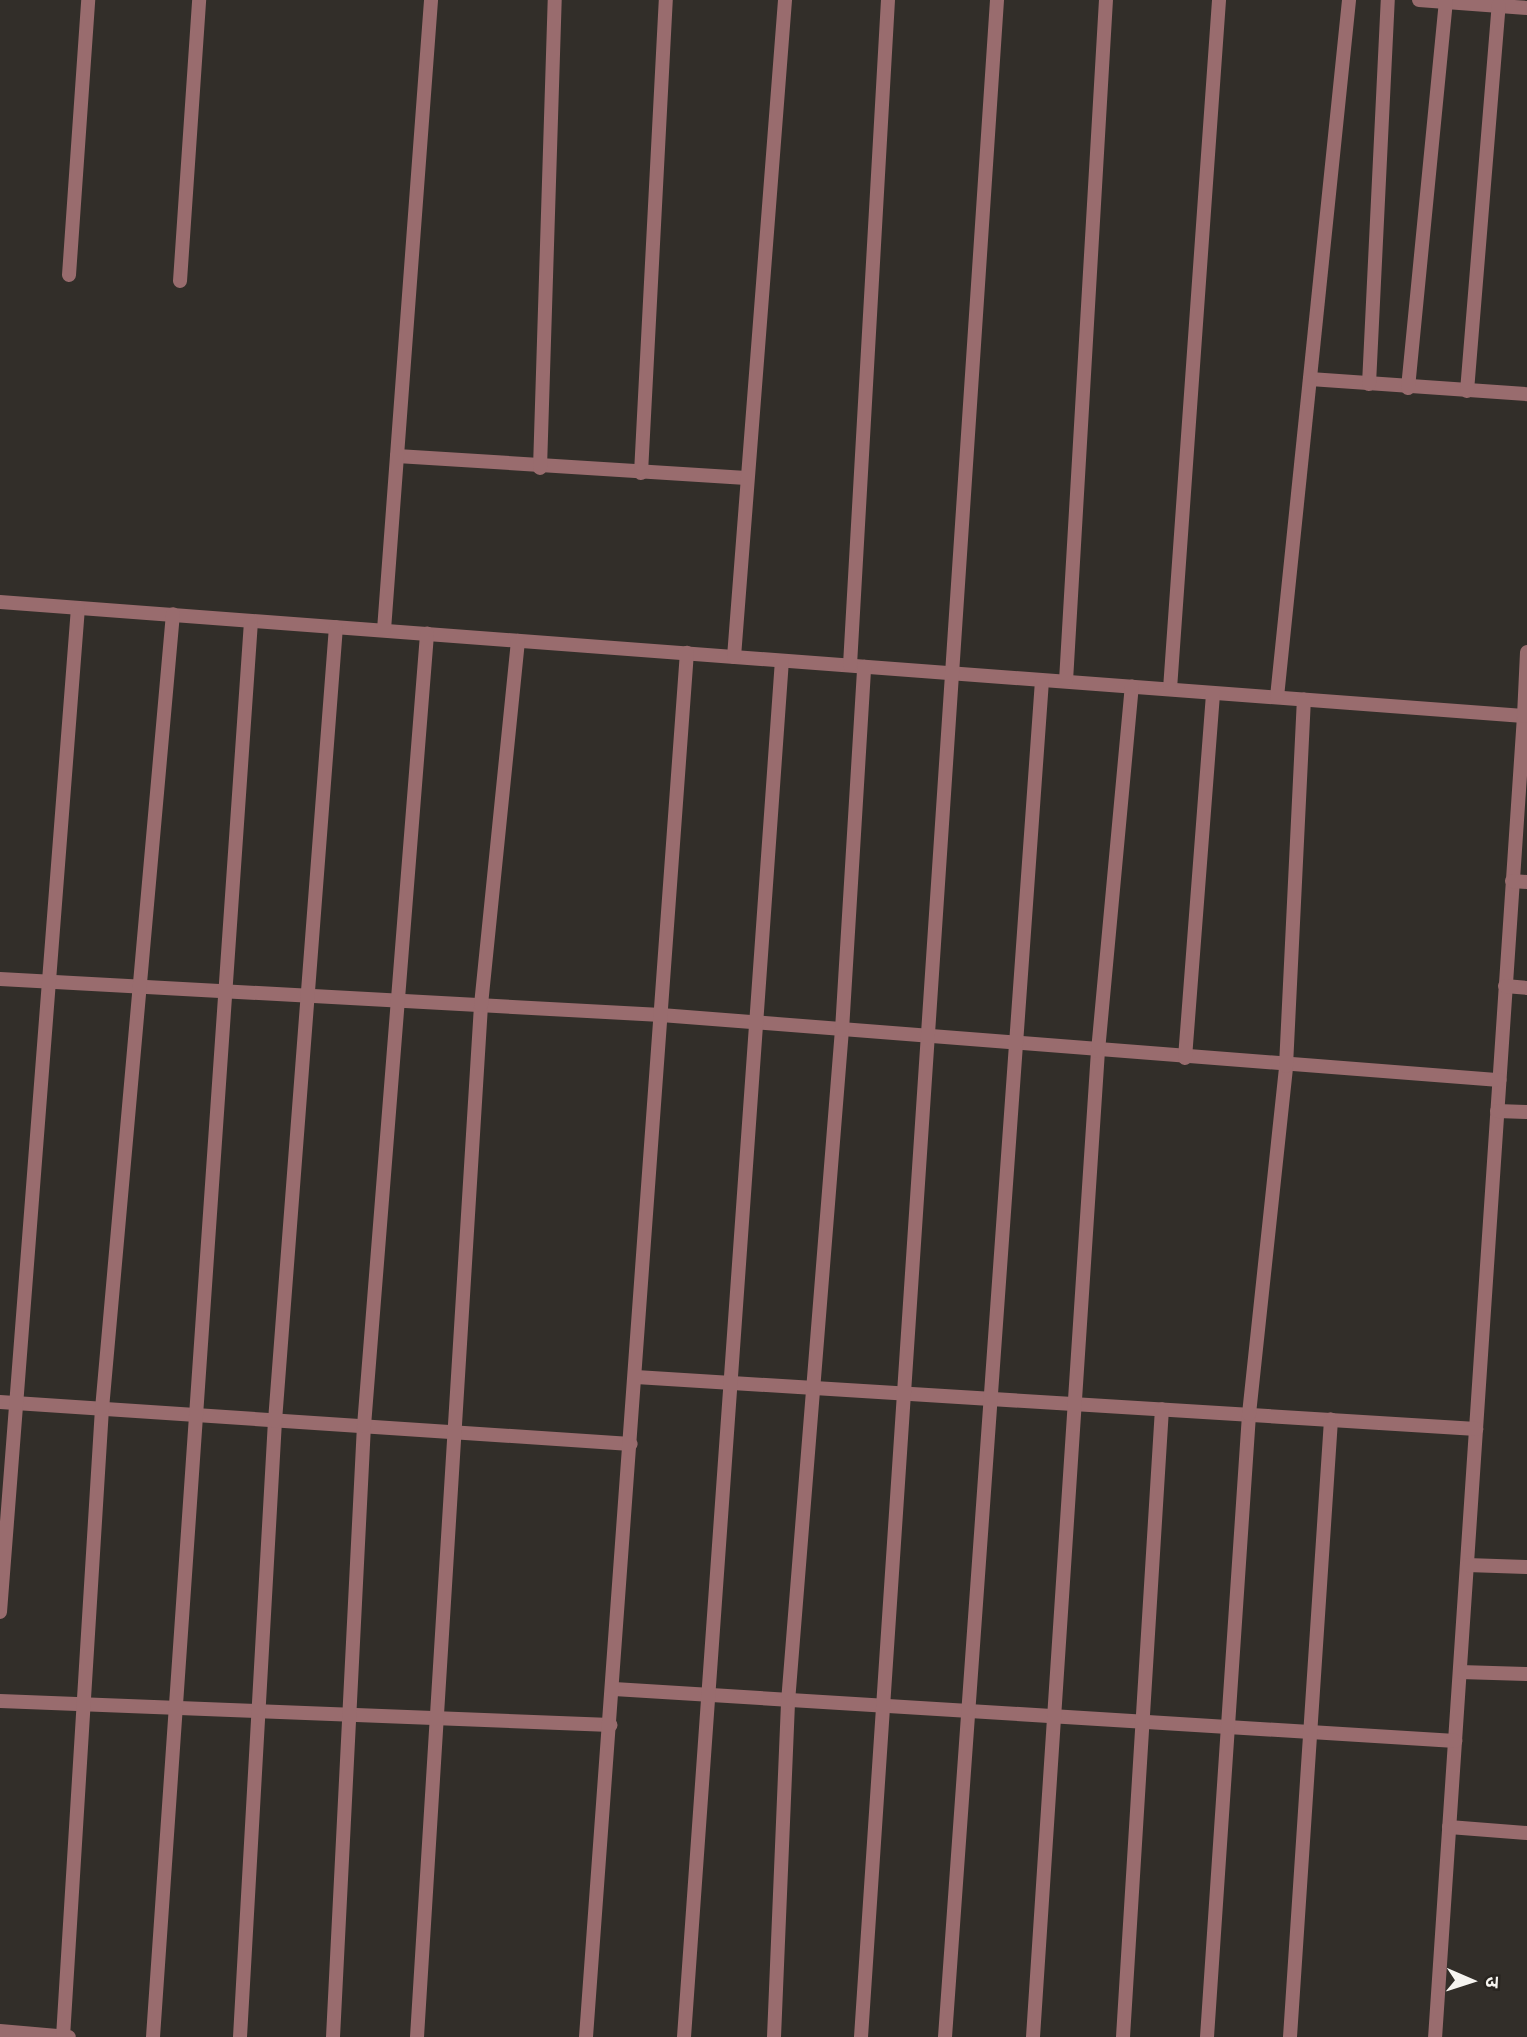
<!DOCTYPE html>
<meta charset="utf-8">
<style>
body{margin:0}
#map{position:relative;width:1527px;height:2037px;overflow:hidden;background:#322e29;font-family:Inter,"Noto Sans Devanagari",sans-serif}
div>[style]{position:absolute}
.minor>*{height:14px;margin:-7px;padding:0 7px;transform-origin:7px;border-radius:7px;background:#996c6e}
span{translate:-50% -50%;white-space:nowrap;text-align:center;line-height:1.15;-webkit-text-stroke:5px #28241f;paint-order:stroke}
.north{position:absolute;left:1436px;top:1946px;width:70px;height:70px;-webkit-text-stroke:5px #28241f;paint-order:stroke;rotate:93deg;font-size:19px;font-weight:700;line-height:28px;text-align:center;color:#f6f4f0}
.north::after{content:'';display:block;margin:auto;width:24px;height:32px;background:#f6f4f0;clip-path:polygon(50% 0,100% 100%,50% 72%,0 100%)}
</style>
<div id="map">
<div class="minor">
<div style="left:1419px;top:0;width:108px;rotate:4.2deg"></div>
<div style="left:69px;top:275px;width:276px;rotate:-86deg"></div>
<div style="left:180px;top:281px;width:282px;rotate:-86.1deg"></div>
<div style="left:1310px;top:379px;width:218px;rotate:4deg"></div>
<div style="left:1369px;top:384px;width:384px;rotate:-87.2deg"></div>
<div style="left:1408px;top:388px;width:388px;rotate:-84.4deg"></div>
<div style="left:1467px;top:391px;width:387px;rotate:-85.3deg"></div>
<div style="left:397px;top:456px;width:350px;rotate:3.6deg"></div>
<div style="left:540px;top:468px;width:468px;rotate:-88.2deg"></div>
<div style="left:641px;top:473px;width:474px;rotate:-87deg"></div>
<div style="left:0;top:602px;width:1528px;rotate:4.28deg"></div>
<div style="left:1524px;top:716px;width:1324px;rotate:93.85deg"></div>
<div style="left:384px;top:630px;width:632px;rotate:-85.73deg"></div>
<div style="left:734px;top:657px;width:659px;rotate:-85.56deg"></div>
<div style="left:850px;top:665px;width:666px;rotate:-86.73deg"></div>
<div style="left:1066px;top:681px;width:682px;rotate:-86.64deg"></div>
<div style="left:1170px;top:689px;width:691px;rotate:-85.93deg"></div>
<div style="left:1277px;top:697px;width:701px;rotate:-84.1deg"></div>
<div style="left:1524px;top:716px;width:64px;rotate:-87.3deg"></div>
<div style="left:1512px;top:881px;width:15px;rotate:4deg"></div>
<div style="left:0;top:979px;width:662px;rotate:3.12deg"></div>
<div style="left:661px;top:1015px;width:841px;rotate:4.44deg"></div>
<div style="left:1505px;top:986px;width:22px;rotate:5deg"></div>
<div style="left:1185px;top:1058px;width:366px;rotate:-85.6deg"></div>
<div style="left:1497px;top:1111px;width:30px;rotate:2deg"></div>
<div style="left:636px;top:1377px;width:842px;rotate:3.54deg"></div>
<div style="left:0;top:1402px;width:632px;rotate:3.81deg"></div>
<div style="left:1467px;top:1565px;width:60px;rotate:1.9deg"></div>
<div style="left:0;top:1612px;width:1007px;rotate:-85.56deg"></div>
<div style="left:1460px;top:1672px;width:67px;rotate:1.7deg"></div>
<div style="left:614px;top:1689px;width:843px;rotate:3.54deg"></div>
<div style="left:0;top:1701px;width:611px;rotate:2.25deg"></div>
<div style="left:1449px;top:1827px;width:78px;rotate:4.4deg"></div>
<div style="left:0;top:2031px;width:69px;rotate:5deg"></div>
<div style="left:63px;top:2037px;width:629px;rotate:-86.45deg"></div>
<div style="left:102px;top:1409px;width:798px;rotate:-84.9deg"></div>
<div style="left:153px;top:2037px;width:1419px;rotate:-86.04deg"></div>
<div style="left:240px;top:2037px;width:617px;rotate:-86.75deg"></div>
<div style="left:275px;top:1421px;width:796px;rotate:-85.61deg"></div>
<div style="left:333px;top:2037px;width:612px;rotate:-87.1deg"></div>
<div style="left:364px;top:1426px;width:795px;rotate:-85.45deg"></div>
<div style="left:417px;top:2037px;width:1034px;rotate:-86.45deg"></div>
<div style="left:481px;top:1005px;width:366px;rotate:-84.2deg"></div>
<div style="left:586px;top:2037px;width:1388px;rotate:-85.83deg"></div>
<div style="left:684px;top:2037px;width:1379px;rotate:-85.93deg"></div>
<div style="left:774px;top:2037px;width:335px;rotate:-87.6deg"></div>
<div style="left:788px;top:1702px;width:674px;rotate:-85.41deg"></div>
<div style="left:842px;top:1030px;width:364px;rotate:-86.5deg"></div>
<div style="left:861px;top:2037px;width:2042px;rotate:-86.18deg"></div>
<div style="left:945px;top:2037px;width:1360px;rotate:-85.91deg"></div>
<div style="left:1033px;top:2037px;width:988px;rotate:-86.23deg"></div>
<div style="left:1098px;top:1051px;width:366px;rotate:-84.7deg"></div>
<div style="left:1123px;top:2037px;width:629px;rotate:-86.45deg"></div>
<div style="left:1207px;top:2037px;width:624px;rotate:-86.14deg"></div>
<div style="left:1249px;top:1414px;width:350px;rotate:-83.9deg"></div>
<div style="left:1286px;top:1066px;width:367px;rotate:-87.2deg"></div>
<div style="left:1290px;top:2037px;width:619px;rotate:-86.2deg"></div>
</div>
<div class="north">उ</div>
</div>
